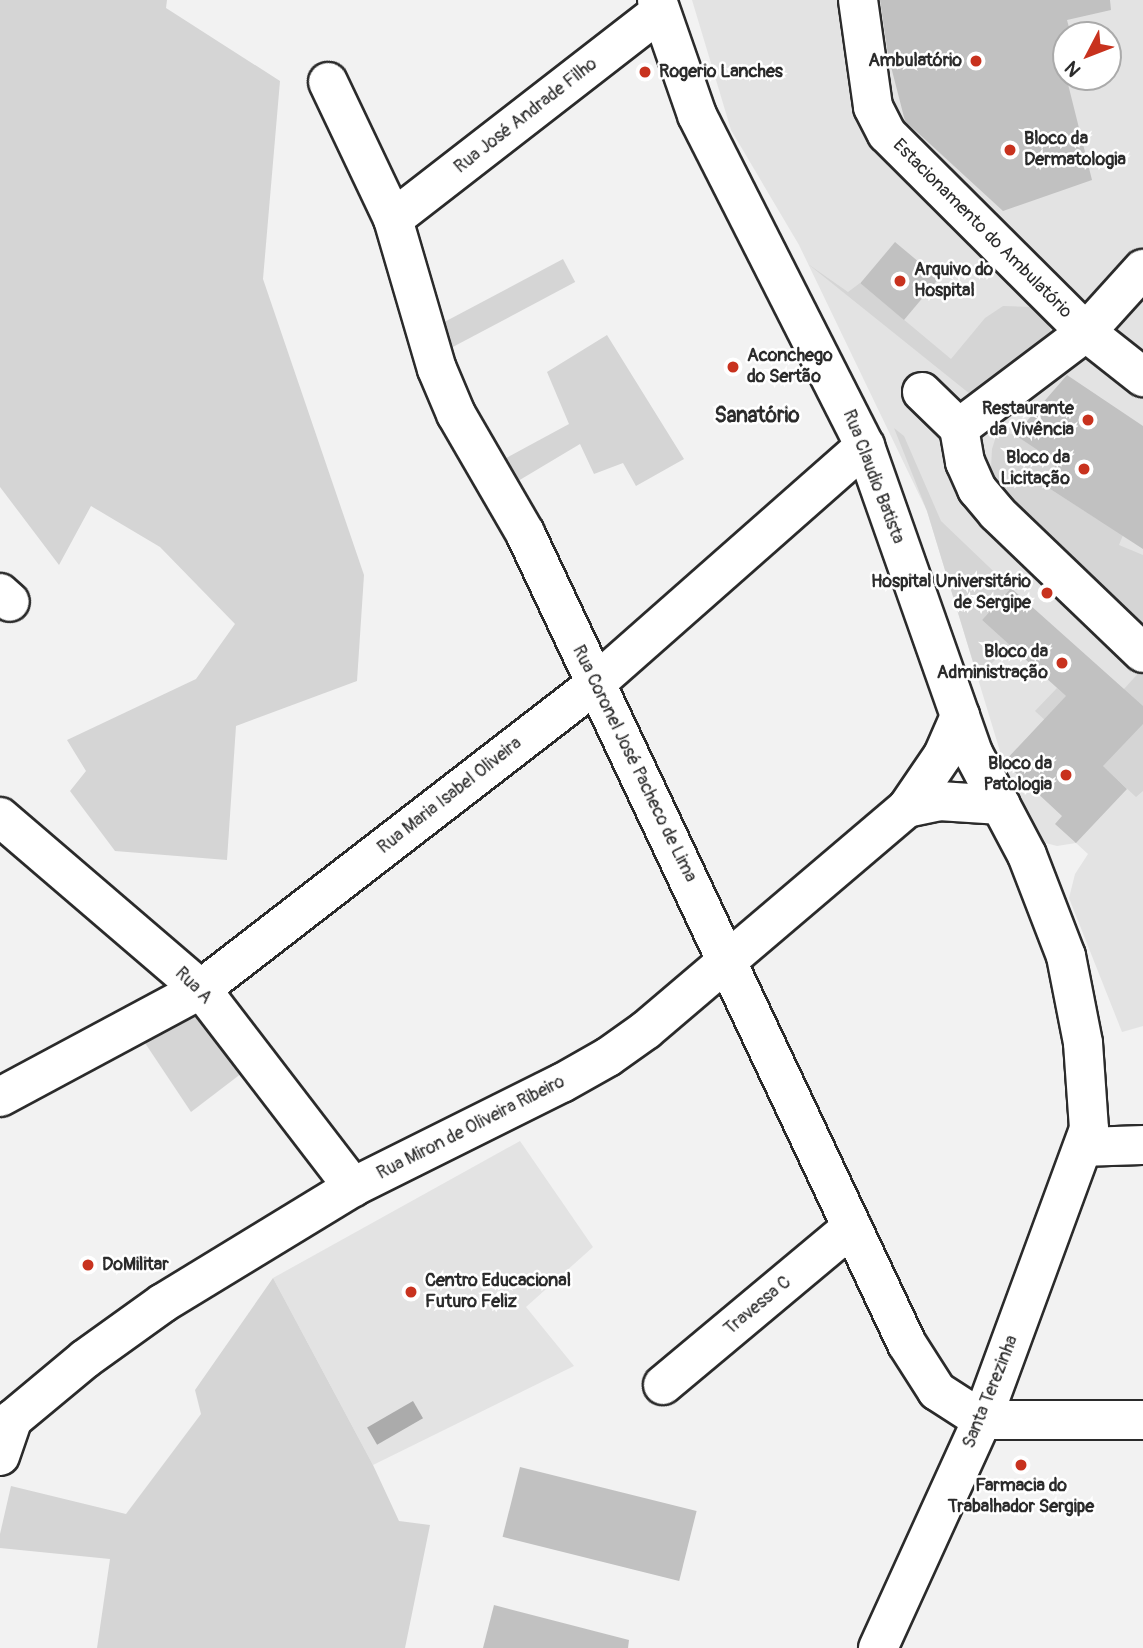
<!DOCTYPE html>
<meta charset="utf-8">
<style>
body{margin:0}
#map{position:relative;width:1143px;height:1648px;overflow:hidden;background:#f2f2f2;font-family:Pangolin,sans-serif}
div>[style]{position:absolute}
.built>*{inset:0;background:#e3e3e3}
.green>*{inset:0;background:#d5d5d5;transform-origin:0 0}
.water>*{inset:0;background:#ababab;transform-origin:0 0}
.building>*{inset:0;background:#c1c1c1;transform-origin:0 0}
.roads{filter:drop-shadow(2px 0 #2b2b2b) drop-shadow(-2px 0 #2b2b2b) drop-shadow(0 2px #2b2b2b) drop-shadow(0 -2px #2b2b2b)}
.minor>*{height:38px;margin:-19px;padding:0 19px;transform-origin:19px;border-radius:19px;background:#fff}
.major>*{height:38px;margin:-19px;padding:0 19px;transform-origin:19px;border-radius:19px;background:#fff}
.dots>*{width:19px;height:19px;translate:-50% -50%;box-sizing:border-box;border:4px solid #fff;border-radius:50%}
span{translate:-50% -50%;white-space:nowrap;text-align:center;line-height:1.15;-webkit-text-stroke:5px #fff;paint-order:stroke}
.poi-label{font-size:18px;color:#2b2b2b;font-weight:700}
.right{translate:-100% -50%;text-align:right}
.left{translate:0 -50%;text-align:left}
.street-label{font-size:18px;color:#2b2b2b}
.quarter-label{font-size:21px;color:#2b2b2b;font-weight:700}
.north{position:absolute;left:1052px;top:21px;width:70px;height:70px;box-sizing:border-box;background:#fff;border:2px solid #aaa;border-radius:50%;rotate:228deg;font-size:19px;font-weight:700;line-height:28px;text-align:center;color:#2b2b2b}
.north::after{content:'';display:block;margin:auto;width:24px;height:32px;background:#c8321e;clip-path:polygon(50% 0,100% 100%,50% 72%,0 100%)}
</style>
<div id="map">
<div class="built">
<div style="clip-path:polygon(evenodd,692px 0,1143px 0,1143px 1026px,1122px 1032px,1069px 898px,1075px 874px,1088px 854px,1076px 843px,1057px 846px,1042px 842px,1006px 771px,927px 511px,799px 245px,731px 130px,692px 0,1066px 35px,1108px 35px,1108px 77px,1066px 77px,1066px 35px)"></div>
<div style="clip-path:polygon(520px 1141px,593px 1247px,526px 1307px,574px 1366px,373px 1465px,273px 1278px)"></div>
</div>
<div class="green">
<div style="clip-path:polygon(0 0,167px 0,166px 8px,280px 81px,263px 279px,364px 575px,357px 681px,236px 726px,227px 860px,115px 851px,70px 791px,86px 771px,67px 740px,196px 679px,235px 624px,160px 547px,91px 506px,59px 565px,0 487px)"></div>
<div style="left:563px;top:259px;width:26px;height:144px;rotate:62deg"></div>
<div style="clip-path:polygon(808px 264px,848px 292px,860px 283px,951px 359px,985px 318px,1003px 306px,1034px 307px,1046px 317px,1051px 332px,1049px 338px,970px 394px)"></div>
<div style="clip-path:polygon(607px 335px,684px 459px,636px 486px,623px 463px,594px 474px,580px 444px,513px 484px,499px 462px,569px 424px,547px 372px)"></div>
<div style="clip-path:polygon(894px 428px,904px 436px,941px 521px,1011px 588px,982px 620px,1010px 645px,981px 674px,977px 675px,927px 511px)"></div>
<div style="clip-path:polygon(998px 430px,1015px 435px,1057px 463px,1044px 485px,1097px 519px,1143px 486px,1119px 545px,1143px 555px,1143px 626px,1000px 490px,991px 468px,992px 449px)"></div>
<div style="clip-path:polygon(1143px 668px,1143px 791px,1136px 797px,1063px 729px,1059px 733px,1035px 711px,1057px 688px,1095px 721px)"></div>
<div style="clip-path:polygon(192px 1012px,242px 1073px,191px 1112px,143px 1040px)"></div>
<div style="clip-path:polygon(273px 1278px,373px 1465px,399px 1521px,430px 1525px,405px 1648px,97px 1648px,110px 1559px,0 1548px,0 1534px,11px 1486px,126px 1514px,201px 1414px,195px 1390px)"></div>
</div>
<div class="water">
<div style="left:413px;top:1401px;width:20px;height:53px;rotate:60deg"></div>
</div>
<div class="building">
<div style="clip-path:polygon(880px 0,1110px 0,1111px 10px,1067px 20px,1071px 35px,1066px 35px,1066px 51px,1060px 52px,1092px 180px,1003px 211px,905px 121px,888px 55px)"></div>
<div style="left:895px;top:242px;width:57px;height:54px;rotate:40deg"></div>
<div style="clip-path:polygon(1067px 375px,1143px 426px,1143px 549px,1044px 485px,1057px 463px,1015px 435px)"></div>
<div style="clip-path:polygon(1011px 588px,1143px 706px,1143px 724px,1103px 766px,1127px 789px,1076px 843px,1055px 824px,1062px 816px,1004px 762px,1066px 696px,982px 620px)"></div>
<div style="left:520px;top:1467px;width:182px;height:72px;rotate:14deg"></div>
<div style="clip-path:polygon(494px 1605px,629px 1640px,628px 1648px,483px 1648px)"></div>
</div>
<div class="roads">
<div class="minor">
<div style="left:858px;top:0;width:108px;rotate:82deg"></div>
<div style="left:873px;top:107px;width:30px;rotate:63deg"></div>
<div style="left:887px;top:134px;width:281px;rotate:44.9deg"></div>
<div style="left:1086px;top:332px;width:73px;rotate:38.3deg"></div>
<div style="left:328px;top:82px;width:152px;rotate:64.6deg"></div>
<div style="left:393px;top:219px;width:156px;rotate:73.7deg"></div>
<div style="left:437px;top:369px;width:49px;rotate:67.1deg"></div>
<div style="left:456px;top:414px;width:138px;rotate:59.9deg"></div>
<div style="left:525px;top:533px;width:896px;rotate:64.78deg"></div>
<div style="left:907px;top:1344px;width:56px;rotate:57.4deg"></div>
<div style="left:937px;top:1391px;width:54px;rotate:32.8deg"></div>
<div style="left:982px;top:1420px;width:251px;rotate:114.5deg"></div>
<div style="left:393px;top:219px;width:336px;rotate:-37.8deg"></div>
<div style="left:922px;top:392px;width:52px;rotate:44.2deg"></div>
<div style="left:959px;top:428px;width:35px;rotate:80deg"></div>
<div style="left:965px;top:462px;width:30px;rotate:66deg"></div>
<div style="left:977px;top:489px;width:31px;rotate:50deg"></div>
<div style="left:997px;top:513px;width:202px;rotate:43.8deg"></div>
<div style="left:959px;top:428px;width:159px;rotate:-37.1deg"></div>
<div style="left:1086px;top:332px;width:85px;rotate:-47.9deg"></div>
<div style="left:0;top:593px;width:13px;rotate:42deg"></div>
<div style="left:907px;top:808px;width:33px;rotate:-12deg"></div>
<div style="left:939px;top:801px;width:62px;rotate:3.7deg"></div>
<div style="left:0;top:817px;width:265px;rotate:40.6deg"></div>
<div style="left:201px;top:989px;width:250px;rotate:52.5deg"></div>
<div style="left:0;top:1097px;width:228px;rotate:-28.2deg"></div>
<div style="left:201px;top:989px;width:498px;rotate:-37.7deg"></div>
<div style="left:595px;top:684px;width:360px;rotate:-41.4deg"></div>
<div style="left:1084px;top:1147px;width:59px;rotate:-1.9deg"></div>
<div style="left:663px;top:1385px;width:246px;rotate:-39.9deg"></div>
<div style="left:0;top:1456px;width:39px;rotate:-71deg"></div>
<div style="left:13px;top:1419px;width:94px;rotate:-39.8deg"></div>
<div style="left:85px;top:1359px;width:96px;rotate:-35.7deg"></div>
<div style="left:163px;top:1303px;width:223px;rotate:-31.4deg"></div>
<div style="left:353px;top:1187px;width:233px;rotate:-26.5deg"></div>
<div style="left:562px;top:1083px;width:53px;rotate:-29.5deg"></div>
<div style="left:608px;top:1057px;width:47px;rotate:-35.4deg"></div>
<div style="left:646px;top:1030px;width:343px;rotate:-40.4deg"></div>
<div style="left:907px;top:808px;width:64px;rotate:-55.8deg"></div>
<div style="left:943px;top:755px;width:43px;rotate:-66.4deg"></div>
</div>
<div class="major">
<div style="left:657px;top:0;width:122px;rotate:70.8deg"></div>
<div style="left:697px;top:115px;width:371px;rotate:63.1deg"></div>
<div style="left:865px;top:446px;width:325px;rotate:70.6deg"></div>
<div style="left:973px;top:753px;width:115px;rotate:62.1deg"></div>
<div style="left:1027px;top:855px;width:108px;rotate:68.9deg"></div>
<div style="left:1066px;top:956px;width:89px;rotate:78.9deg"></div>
<div style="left:1083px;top:1043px;width:86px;rotate:86deg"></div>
<div style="left:1089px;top:1129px;width:310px;rotate:110.2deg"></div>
<div style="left:982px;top:1420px;width:161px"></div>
</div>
</div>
<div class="dots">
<div style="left:976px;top:61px;background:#c8321e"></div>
<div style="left:645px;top:72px;background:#c8321e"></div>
<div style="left:1010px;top:150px;background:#c8321e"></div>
<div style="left:900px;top:281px;background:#c8321e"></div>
<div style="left:733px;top:367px;background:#c8321e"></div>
<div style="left:1088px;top:420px;background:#c8321e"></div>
<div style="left:1084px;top:469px;background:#c8321e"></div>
<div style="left:1047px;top:593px;background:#c8321e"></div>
<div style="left:1062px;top:663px;background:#c8321e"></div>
<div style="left:1066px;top:775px;background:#c8321e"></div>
<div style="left:88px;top:1265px;background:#c8321e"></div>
<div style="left:411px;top:1292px;background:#c8321e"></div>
<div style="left:1021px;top:1465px;background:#c8321e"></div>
</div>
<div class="poi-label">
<span class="right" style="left:962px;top:61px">Ambulatório</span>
<span class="left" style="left:659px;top:72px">Rogerio Lanches</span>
<span class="left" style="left:1024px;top:150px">Bloco da<br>Dermatologia</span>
<span class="left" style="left:914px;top:281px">Arquivo do<br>Hospital</span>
<span class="left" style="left:747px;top:367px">Aconchego<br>do Sertão</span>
<span class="right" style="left:1074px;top:420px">Restaurante<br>da Vivência</span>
<span class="right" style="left:1070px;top:469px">Bloco da<br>Licitação</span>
<span class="right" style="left:1031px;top:593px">Hospital Universitário<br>de Sergipe</span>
<span class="right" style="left:1048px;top:663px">Bloco da<br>Administração</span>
<span class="right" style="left:1052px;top:775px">Bloco da<br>Patologia</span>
<span class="left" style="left:102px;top:1265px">DoMilitar</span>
<span class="left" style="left:425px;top:1292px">Centro Educacional<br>Futuro Feliz</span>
<span style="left:1021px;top:1497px">Farmacia do<br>Trabalhador Sergipe</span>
</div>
<div class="street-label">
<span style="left:526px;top:116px;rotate:-38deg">Rua José Andrade Filho</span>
<span style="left:982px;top:229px;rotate:45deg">Estacionamento do Ambulatório</span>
<span style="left:873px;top:477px;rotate:69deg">Rua Claudio Batista</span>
<span style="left:634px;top:764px;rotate:64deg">Rua Coronel José Pacheco de Lima</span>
<span style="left:450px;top:796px;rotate:-38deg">Rua Maria Isabel Oliveira</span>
<span style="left:193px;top:986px;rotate:45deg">Rua A</span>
<span style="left:471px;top:1128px;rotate:-27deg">Rua Miron de Oliveira Ribeiro</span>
<span style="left:758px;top:1306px;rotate:-40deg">Travessa C</span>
<span style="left:991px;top:1392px;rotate:-68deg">Santa Terezinha</span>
</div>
<div class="quarter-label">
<span style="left:757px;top:416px">Sanatório</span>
</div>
<div class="north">N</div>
</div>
